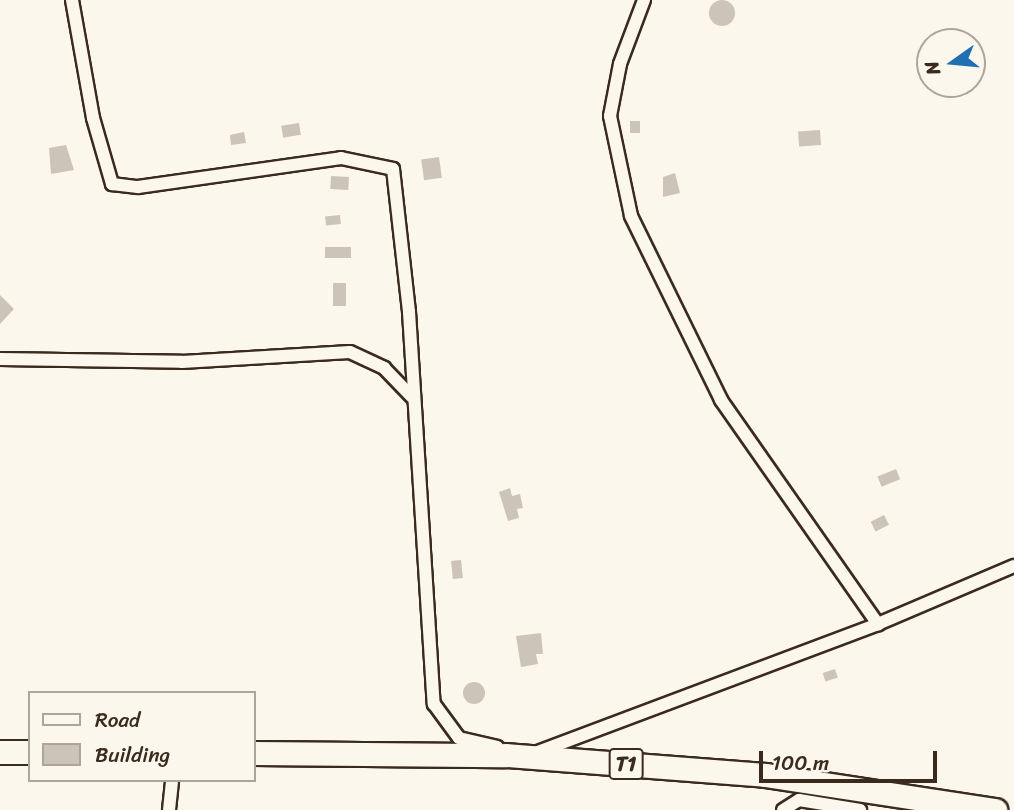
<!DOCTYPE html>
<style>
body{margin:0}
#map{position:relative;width:1014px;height:810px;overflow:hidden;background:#fbf7ec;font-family:Sriracha,sans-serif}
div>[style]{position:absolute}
.building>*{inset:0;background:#ccc4b9;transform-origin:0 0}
.round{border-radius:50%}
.roads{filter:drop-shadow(2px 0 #3b2a1e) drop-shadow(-2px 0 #3b2a1e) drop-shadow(0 2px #3b2a1e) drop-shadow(0 -2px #3b2a1e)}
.street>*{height:12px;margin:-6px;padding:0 6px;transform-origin:6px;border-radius:6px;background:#fbf7ec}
.highway>*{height:23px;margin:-11.5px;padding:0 11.5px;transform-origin:11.5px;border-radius:11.5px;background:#fbf7ec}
span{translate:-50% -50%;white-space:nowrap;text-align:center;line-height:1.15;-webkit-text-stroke:6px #fbf7ec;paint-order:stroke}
.shield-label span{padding:2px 5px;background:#fbf7ec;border:2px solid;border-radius:5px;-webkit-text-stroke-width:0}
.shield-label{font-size:21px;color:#3b2a1e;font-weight:700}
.legend{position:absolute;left:28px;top:691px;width:228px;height:91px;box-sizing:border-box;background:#fbf7ec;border:2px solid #aea59a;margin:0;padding:9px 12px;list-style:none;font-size:21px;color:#3b2a1e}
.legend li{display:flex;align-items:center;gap:14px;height:35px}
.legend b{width:35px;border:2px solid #aea59a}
.north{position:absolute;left:916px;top:28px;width:70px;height:70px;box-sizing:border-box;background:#fbf7ec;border:2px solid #aea59a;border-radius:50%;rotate:255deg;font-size:19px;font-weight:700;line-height:28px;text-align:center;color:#3b2a1e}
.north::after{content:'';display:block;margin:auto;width:24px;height:32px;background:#1f6fb2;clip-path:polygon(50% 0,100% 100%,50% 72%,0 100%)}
.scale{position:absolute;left:759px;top:751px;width:178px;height:32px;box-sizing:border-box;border:4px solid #3b2a1e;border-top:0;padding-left:9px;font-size:21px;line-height:24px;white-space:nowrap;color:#3b2a1e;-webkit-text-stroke:5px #fbf7ec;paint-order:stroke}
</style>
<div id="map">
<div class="building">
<div class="round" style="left:709px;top:0;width:26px;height:26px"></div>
<div style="left:630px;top:121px;width:10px;height:12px"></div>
<div style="left:299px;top:123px;width:12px;height:18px;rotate:81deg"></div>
<div style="left:820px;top:130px;width:15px;height:22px;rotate:86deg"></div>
<div style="clip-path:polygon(244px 132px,246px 143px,231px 145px,230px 135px)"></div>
<div style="clip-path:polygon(66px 145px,74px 170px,51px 174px,49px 148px)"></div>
<div style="left:439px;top:157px;width:21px;height:18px;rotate:82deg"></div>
<div style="clip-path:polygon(675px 173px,680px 193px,663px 197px,663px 177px)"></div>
<div style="left:331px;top:176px;width:18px;height:13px;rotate:3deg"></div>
<div style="left:340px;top:215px;width:9px;height:15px;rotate:84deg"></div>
<div style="left:325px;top:247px;width:26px;height:11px"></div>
<div style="left:333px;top:283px;width:13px;height:23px"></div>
<div style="clip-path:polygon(0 295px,14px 309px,0 324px)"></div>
<div style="left:896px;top:469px;width:11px;height:20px;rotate:68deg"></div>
<div style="clip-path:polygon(510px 488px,512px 496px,520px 494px,523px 508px,517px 509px,519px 518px,508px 521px,499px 492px)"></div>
<div style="left:884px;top:515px;width:11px;height:15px;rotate:63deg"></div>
<div style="left:461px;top:560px;width:18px;height:10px;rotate:84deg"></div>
<div style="clip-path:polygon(541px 633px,543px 654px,536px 654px,538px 664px,521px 667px,516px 636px)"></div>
<div style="left:835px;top:669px;width:9px;height:13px;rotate:72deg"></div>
<div class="round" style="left:463px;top:682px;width:22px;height:22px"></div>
</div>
<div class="roads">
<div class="street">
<div style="left:72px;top:0;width:120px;rotate:79.9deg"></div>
<div style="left:93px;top:118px;width:69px;rotate:73.9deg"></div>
<div style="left:112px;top:184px;width:26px;rotate:7deg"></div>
<div style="left:138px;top:187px;width:205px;rotate:-8.1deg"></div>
<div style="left:341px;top:158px;width:53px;rotate:11.9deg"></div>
<div style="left:393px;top:169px;width:144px;rotate:83.6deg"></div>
<div style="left:409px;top:312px;width:393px;rotate:86.4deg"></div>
<div style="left:434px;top:704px;width:42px;rotate:53.7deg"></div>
<div style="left:459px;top:738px;width:39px;rotate:13deg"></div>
<div style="left:644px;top:0;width:68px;rotate:110.6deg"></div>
<div style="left:620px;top:64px;width:53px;rotate:100.9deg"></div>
<div style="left:610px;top:116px;width:102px;rotate:78.1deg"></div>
<div style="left:631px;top:216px;width:205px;rotate:63.9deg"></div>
<div style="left:721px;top:400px;width:274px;rotate:55deg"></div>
<div style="left:0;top:359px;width:182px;rotate:0.9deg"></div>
<div style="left:182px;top:362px;width:168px;rotate:-3.4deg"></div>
<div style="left:350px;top:352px;width:38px;rotate:25deg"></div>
<div style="left:384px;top:368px;width:40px;rotate:46deg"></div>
<div style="left:535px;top:753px;width:366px;rotate:-20.6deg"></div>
<div style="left:878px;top:624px;width:148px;rotate:-23.1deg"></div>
<div style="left:169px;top:810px;width:30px;rotate:-84deg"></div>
<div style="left:783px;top:810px;width:19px;rotate:-32deg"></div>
<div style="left:799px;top:800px;width:62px;rotate:9.3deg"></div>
</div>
<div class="highway">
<div style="left:0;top:752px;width:30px"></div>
<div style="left:254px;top:753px;width:252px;rotate:0.5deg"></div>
<div style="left:506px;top:755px;width:261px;rotate:4.4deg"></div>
<div style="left:766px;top:775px;width:232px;rotate:8.7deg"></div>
</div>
</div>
<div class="shield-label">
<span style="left:626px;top:764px">T1</span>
</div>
<ul class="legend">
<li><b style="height:9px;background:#fbf7ec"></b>Road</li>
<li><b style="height:19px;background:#ccc4b9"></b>Building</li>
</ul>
<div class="north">N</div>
<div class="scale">100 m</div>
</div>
